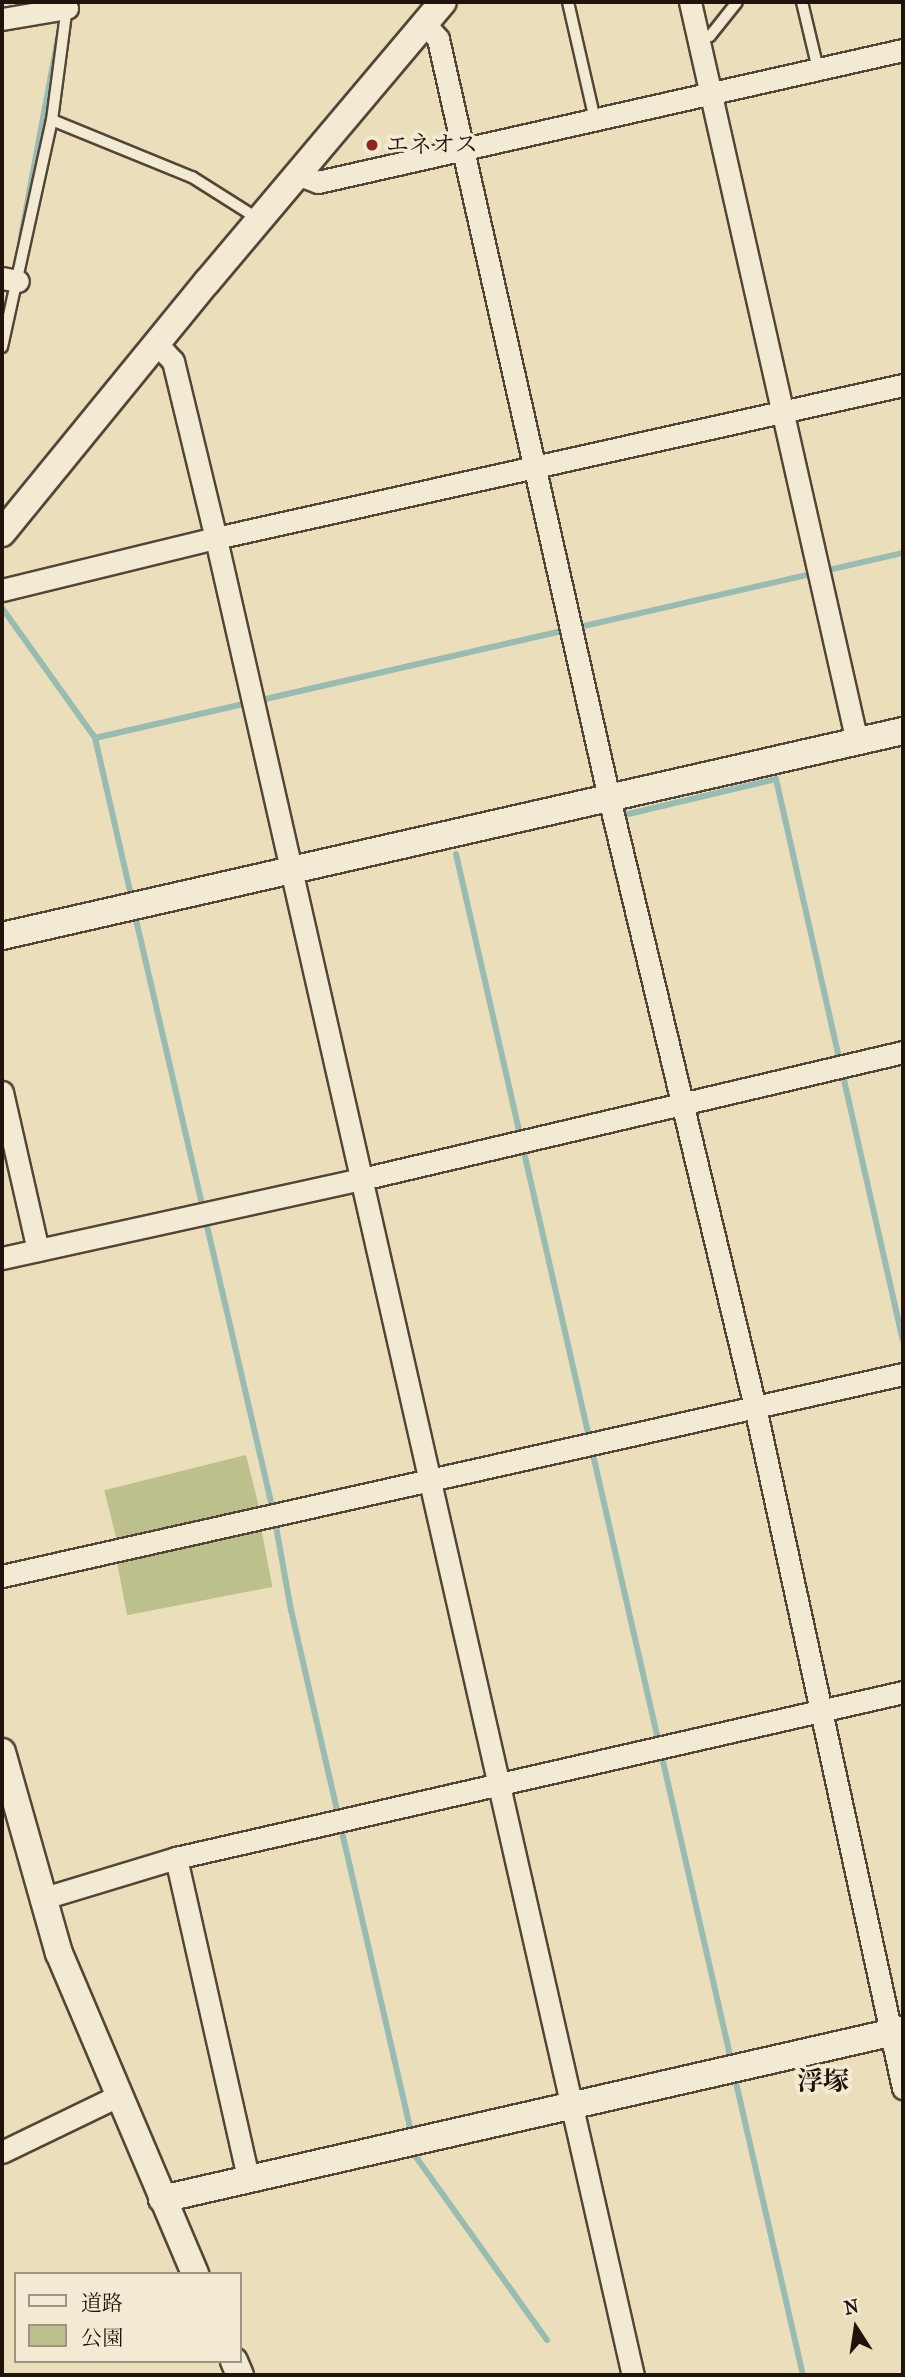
<!DOCTYPE html>
<meta charset="utf-8">
<style>
body{margin:0}
#map{position:relative;width:905px;height:2377px;overflow:hidden;background:#ebdebb;font-family:"IM FELL French Canon","Noto Serif JP",serif}
div>[style]{position:absolute}
.green>*{inset:0;background:#bbc08d;transform-origin:0 0}
.stream>*{height:6px;margin:-3px;padding:0 3px;transform-origin:3px;border-radius:3px;background:#98bcb1}
.roads{filter:drop-shadow(2px 0 #544537) drop-shadow(-2px 0 #544537) drop-shadow(0 2px #544537) drop-shadow(0 -2px #544537)}
.service>*{height:10px;margin:-5px;padding:0 5px;transform-origin:5px;border-radius:5px;background:#f2ead3}
.minor>*{height:21px;margin:-10.5px;padding:0 10.5px;transform-origin:10.5px;border-radius:10.5px;background:#f2ead3}
.tertiary>*{height:26px;margin:-13px;padding:0 13px;transform-origin:13px;border-radius:13px;background:#f2ead3}
.dots>*{width:19px;height:19px;translate:-50% -50%;box-sizing:border-box;border:4px solid #f2ead3;border-radius:50%}
span{translate:-50% -50%;white-space:nowrap;text-align:center;line-height:1.15;-webkit-text-stroke:7px #f2ead3;paint-order:stroke}
.poi-label{font-size:23px;color:#21120b}
.left{translate:0 -50%;text-align:left}
.quarter-label{font-size:26px;color:#21120b;font-weight:700}
.frame{position:absolute;inset:0;border:4px solid #21120b;pointer-events:none}
.legend{position:absolute;left:14px;top:2272px;width:228px;height:91px;box-sizing:border-box;background:#f2ead3;border:2px solid #9e9483;margin:0;padding:9px 12px;list-style:none;font-size:21px;color:#21120b}
.legend li{display:flex;align-items:center;gap:14px;height:35px}
.legend b{width:35px;border:2px solid #9e9483}
.north{position:absolute;left:821px;top:2293px;width:70px;height:70px;-webkit-text-stroke:5px #f2ead3;paint-order:stroke;rotate:348deg;font-size:19px;font-weight:700;line-height:28px;text-align:center;color:#21120b}
.north::after{content:'';display:block;margin:auto;width:24px;height:32px;background:#21120b;clip-path:polygon(50% 0,100% 100%,50% 72%,0 100%)}
</style>
<div id="map">
<div class="green">
<div style="left:246px;top:1455px;width:60px;height:146px;rotate:76deg"></div>
<div style="left:261px;top:1528px;width:60px;height:148px;rotate:79deg"></div>
</div>
<div class="stream">
<div style="left:21px;top:237px;width:203px;rotate:-79.5deg"></div>
<div style="left:2px;top:608px;width:160px;rotate:54.4deg"></div>
<div style="left:95px;top:738px;width:829px;rotate:-12.9deg"></div>
<div style="left:95px;top:738px;width:166px;rotate:77.1deg"></div>
<div style="left:624px;top:815px;width:156px;rotate:-13.3deg"></div>
<div style="left:776px;top:779px;width:576px;rotate:77.27deg"></div>
<div style="left:456px;top:854px;width:1241px;rotate:77.15deg"></div>
<div style="left:134px;top:911px;width:620px;rotate:76.95deg"></div>
<div style="left:274px;top:1515px;width:97px;rotate:79.9deg"></div>
<div style="left:291px;top:1610px;width:540px;rotate:77.05deg"></div>
<div style="left:734px;top:2074px;width:309px;rotate:77.1deg"></div>
<div style="left:414px;top:2146px;width:11px;rotate:80deg"></div>
<div style="left:416px;top:2157px;width:225px;rotate:54.4deg"></div>
</div>
<div class="roads">
<div class="service">
<div style="left:568px;top:2px;width:121px;rotate:77.1deg"></div>
<div style="left:802px;top:2px;width:69px;rotate:76.6deg"></div>
<div style="left:698px;top:38px;width:12px;rotate:-9deg"></div>
<div style="left:710px;top:36px;width:43px;rotate:-51.5deg"></div>
<div style="left:52px;top:120px;width:151px;rotate:22.2deg"></div>
<div style="left:192px;top:177px;width:80px;rotate:32.3deg"></div>
<div style="left:2px;top:347px;width:232px;rotate:-77.6deg"></div>
<div style="left:52px;top:120px;width:115px;rotate:-82.5deg"></div>
</div>
<div class="minor">
<div style="left:690px;top:2px;width:759px;rotate:77.28deg"></div>
<div style="left:2px;top:19px;width:66px;rotate:-9.6deg"></div>
<div style="left:426px;top:25px;width:18px;rotate:49deg"></div>
<div style="left:438px;top:39px;width:778px;rotate:77.3deg"></div>
<div style="left:609px;top:798px;width:626px;rotate:76.52deg"></div>
<div style="left:755px;top:1407px;width:697px;rotate:77.74deg"></div>
<div style="left:299px;top:175px;width:20px;rotate:20deg"></div>
<div style="left:318px;top:182px;width:600px;rotate:-12.72deg"></div>
<div style="left:2px;top:278px;width:16px;rotate:11deg"></div>
<div style="left:157px;top:344px;width:23px;rotate:47deg"></div>
<div style="left:173px;top:361px;width:174px;rotate:76.4deg"></div>
<div style="left:214px;top:530px;width:1892px;rotate:77.21deg"></div>
<div style="left:2px;top:590px;width:220px;rotate:-13.7deg"></div>
<div style="left:216px;top:538px;width:704px;rotate:-12.56deg"></div>
<div style="left:2px;top:1092px;width:162px;rotate:77.2deg"></div>
<div style="left:2px;top:1258px;width:369px;rotate:-12.4deg"></div>
<div style="left:362px;top:1179px;width:556px;rotate:-13.21deg"></div>
<div style="left:2px;top:1576px;width:923px;rotate:-12.64deg"></div>
<div style="left:176px;top:1858px;width:328px;rotate:77.3deg"></div>
<div style="left:41px;top:1899px;width:141px;rotate:-16.9deg"></div>
<div style="left:176px;top:1858px;width:746px;rotate:-12.86deg"></div>
<div style="left:2px;top:2152px;width:129px;rotate:-25.8deg"></div>
</div>
<div class="tertiary">
<div style="left:2px;top:533px;width:324px;rotate:-50.8deg"></div>
<div style="left:207px;top:282px;width:366px;rotate:-49.9deg"></div>
<div style="left:2px;top:936px;width:924px;rotate:-12.82deg"></div>
<div style="left:2px;top:1752px;width:209px;rotate:74.2deg"></div>
<div style="left:59px;top:1953px;width:349px;rotate:67deg"></div>
<div style="left:162px;top:2199px;width:760px;rotate:-12.85deg"></div>
<div style="left:234px;top:2361px;width:15px;rotate:67deg"></div>
</div>
</div>
<div class="dots">
<div style="left:372px;top:145px;background:#8f2418"></div>
</div>
<div class="poi-label">
<span class="left" style="left:386px;top:145px">エネオス</span>
</div>
<div class="quarter-label">
<span style="left:823px;top:2082px">浮塚</span>
</div>
<div class="frame"></div>
<ul class="legend">
<li><b style="height:9px;background:#f2ead3"></b>道路</li>
<li><b style="height:19px;background:#bbc08d"></b>公園</li>
</ul>
<div class="north">N</div>
</div>
